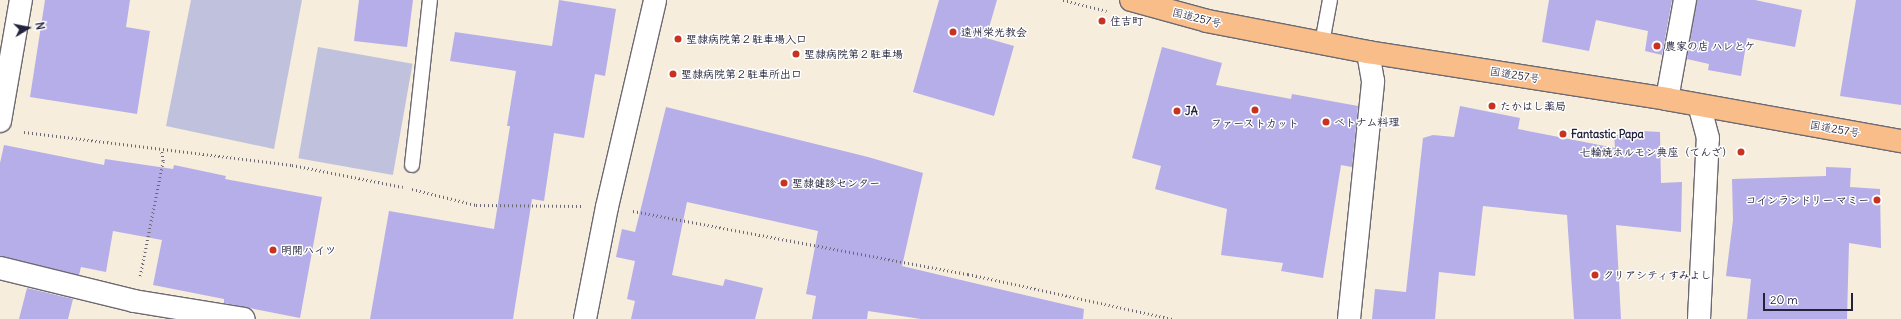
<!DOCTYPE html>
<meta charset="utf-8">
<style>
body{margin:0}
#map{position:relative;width:1901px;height:319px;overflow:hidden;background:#f6eddc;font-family:Delius,"Klee One",sans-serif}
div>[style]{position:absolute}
.industrial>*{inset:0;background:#c0c2dd;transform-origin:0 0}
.building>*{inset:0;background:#b6aee8}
.path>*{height:2.5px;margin-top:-1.25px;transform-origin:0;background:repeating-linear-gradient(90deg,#6c6973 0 1px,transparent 0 4px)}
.roads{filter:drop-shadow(1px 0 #6c6973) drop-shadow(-1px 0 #6c6973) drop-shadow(0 1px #6c6973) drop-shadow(0 -1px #6c6973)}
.service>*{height:14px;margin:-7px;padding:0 7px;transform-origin:7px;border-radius:7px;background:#fff}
.minor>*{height:22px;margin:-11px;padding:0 11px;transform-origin:11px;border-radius:11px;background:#fff}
.tertiary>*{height:22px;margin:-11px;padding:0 11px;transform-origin:11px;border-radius:11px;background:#fff}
.trunk>*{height:22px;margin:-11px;padding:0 11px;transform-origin:11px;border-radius:11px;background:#f8bd88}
.dots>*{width:11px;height:11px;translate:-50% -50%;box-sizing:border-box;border:2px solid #fff;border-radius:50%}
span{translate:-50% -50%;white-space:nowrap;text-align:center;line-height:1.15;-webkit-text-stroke:3px #fff;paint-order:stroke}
.street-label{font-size:11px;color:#22223b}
.poi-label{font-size:11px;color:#22223b;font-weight:700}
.left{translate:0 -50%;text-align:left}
.right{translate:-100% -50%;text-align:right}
.north{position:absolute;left:8px;top:8px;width:40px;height:40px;-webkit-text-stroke:3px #fff;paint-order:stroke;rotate:80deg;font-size:11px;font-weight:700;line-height:16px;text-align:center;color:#22223b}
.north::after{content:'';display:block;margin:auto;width:14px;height:18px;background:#22223b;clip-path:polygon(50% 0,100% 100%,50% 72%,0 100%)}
.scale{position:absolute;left:1763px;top:293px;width:90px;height:18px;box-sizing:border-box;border:2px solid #22223b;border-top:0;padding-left:5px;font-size:12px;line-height:14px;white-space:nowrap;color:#22223b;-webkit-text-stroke:3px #fff;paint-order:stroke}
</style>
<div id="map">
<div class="industrial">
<div style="clip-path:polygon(191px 0,302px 0,274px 149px,166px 126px)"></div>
<div style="left:318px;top:47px;width:96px;height:113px;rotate:10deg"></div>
</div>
<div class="building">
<div style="clip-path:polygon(45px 0,130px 0,126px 27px,150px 31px,137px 114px,30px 97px)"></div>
<div style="clip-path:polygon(359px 0,413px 0,407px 47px,354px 41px)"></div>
<div style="clip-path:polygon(559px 0,616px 9px,605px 76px,595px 74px,584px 138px,554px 133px,544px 201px,532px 199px,513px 319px,370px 319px,389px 211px,494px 229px,510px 126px,507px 126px,516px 71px,450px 61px,455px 32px,552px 46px)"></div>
<div style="clip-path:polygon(939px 0,997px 0,986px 38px,1014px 46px,994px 116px,913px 92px)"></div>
<div style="clip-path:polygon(1549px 0,1672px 0,1662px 55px,1645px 51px,1648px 31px,1596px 20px,1589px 51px,1542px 42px)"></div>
<div style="clip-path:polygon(1697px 0,1755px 0,1802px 10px,1795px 47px,1747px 38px,1741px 76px,1708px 70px,1709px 64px,1687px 59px)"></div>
<div style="clip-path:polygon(1856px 0,1901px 0,1901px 105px,1840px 96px)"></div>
<div style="clip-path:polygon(1162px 47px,1222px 63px,1216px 85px,1291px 99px,1292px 94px,1358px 106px,1352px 167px,1341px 165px,1323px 278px,1281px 271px,1283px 263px,1221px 255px,1227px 209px,1155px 189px,1161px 166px,1132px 158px)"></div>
<div style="clip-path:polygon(1460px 106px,1520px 118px,1518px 129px,1615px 148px,1614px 135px,1624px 135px,1624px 130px,1660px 132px,1661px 183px,1682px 182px,1681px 232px,1616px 225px,1621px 319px,1574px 319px,1567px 215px,1483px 206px,1475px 276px,1439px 272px,1435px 319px,1372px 319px,1375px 289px,1406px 292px,1423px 138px,1433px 135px,1454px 137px)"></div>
<div style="clip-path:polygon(666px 107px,868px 157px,923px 173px,902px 266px,1084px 309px,1083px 319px,921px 319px,868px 311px,867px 319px,812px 319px,816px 296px,806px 294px,818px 231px,687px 202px,672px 275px,723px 286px,725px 279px,763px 288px,755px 319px,631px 319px,635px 301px,627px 299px,635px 261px,616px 257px,622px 229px,635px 232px)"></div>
<div style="clip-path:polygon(4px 145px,104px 165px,105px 159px,173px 169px,174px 165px,226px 176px,225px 179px,322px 197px,300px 318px,224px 303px,224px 299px,153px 285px,162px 240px,113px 231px,106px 272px,81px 267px,79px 275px,0 256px,0 163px)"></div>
<div style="clip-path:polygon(1826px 167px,1851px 168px,1850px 187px,1880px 189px,1881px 248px,1849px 243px,1847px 319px,1747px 319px,1751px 279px,1726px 276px,1733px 220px,1732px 179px,1826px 176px)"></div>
<div style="clip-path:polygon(27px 288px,73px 299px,68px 319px,19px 319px)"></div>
</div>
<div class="path">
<div style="left:1063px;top:0;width:45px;rotate:14deg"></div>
<div style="left:24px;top:132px;width:270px;rotate:7deg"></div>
<div style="left:292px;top:165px;width:113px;rotate:11.2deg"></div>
<div style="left:412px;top:189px;width:66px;rotate:14deg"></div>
<div style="left:476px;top:205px;width:105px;rotate:0.5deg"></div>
<div style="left:633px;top:211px;width:341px;rotate:10.7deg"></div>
<div style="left:968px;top:274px;width:209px;rotate:12.4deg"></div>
<div style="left:140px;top:276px;width:117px;rotate:-78.7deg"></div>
<div style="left:163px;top:161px;width:11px;rotate:-100deg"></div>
</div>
<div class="roads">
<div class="service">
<div style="left:1322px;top:43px;width:44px;rotate:-79.5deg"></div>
<div style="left:412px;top:165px;width:166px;rotate:-83.8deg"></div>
</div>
<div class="minor">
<div style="left:1667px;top:99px;width:101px;rotate:-79.7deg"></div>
<div style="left:0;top:121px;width:123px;rotate:-80.2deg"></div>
<div style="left:0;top:268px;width:138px;rotate:13.8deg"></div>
<div style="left:134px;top:301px;width:111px;rotate:9.3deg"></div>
<div style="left:1349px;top:319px;width:239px;rotate:-84.2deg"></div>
<div style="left:1373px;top:81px;width:29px;rotate:-100deg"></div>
</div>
<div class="tertiary">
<div style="left:585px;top:319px;width:114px;rotate:-78.9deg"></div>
<div style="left:607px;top:207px;width:212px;rotate:-76.9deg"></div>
<div style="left:1699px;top:319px;width:181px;rotate:-87.2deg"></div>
<div style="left:1708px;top:138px;width:34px;rotate:-105deg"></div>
</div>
<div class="trunk">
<div style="left:1131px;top:0;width:79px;rotate:15.4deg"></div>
<div style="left:1207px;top:21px;width:164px;rotate:10.9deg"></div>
<div style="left:1368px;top:52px;width:303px;rotate:8.9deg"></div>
<div style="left:1667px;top:99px;width:238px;rotate:10.2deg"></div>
</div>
</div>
<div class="dots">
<div style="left:1102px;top:21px;background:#c8321e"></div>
<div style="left:953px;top:32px;background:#c8321e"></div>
<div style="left:678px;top:39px;background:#c8321e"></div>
<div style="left:1657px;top:46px;background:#c8321e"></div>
<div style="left:796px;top:54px;background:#c8321e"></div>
<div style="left:673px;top:74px;background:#c8321e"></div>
<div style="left:1492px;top:106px;background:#c8321e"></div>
<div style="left:1255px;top:110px;background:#c8321e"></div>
<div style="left:1177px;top:111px;background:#c8321e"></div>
<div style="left:1326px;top:122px;background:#c8321e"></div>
<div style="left:1563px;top:134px;background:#c8321e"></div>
<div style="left:1741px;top:152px;background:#c8321e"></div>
<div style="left:784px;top:183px;background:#c8321e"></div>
<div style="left:1877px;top:200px;background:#c8321e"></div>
<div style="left:273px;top:250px;background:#c8321e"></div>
<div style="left:1595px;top:275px;background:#c8321e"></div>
</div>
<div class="street-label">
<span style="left:1197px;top:18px;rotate:14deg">国道257号</span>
<span style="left:1515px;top:75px;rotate:9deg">国道257号</span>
<span style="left:1835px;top:129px;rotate:10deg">国道257号</span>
</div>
<div class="poi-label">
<span class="left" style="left:1110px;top:21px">住吉町</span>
<span class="left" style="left:961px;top:32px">遠州栄光教会</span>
<span class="left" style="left:686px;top:39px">聖隷病院第２駐車場入口</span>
<span class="left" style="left:1665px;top:46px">農家の店 ハレとケ</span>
<span class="left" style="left:804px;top:54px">聖隷病院第２駐車場</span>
<span class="left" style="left:681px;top:74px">聖隷病院第２駐車所出口</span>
<span class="left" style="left:1500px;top:106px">たかはし薬局</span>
<span class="left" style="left:1185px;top:111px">JA</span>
<span class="left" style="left:1334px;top:122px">ベトナム料理</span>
<span style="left:1255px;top:123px">ファーストカット</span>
<span class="left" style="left:1571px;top:134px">Fantastic Papa</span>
<span class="right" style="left:1733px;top:152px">七輪焼ホルモン典座（てんざ）</span>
<span class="left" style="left:792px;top:183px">聖隷健診センター</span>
<span class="right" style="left:1869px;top:200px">コインランドリー マミー</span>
<span class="left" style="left:281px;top:250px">明開ハイツ</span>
<span class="left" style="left:1603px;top:275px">クリアシティすみよし</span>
</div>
<div class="north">N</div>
<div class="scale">20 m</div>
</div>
